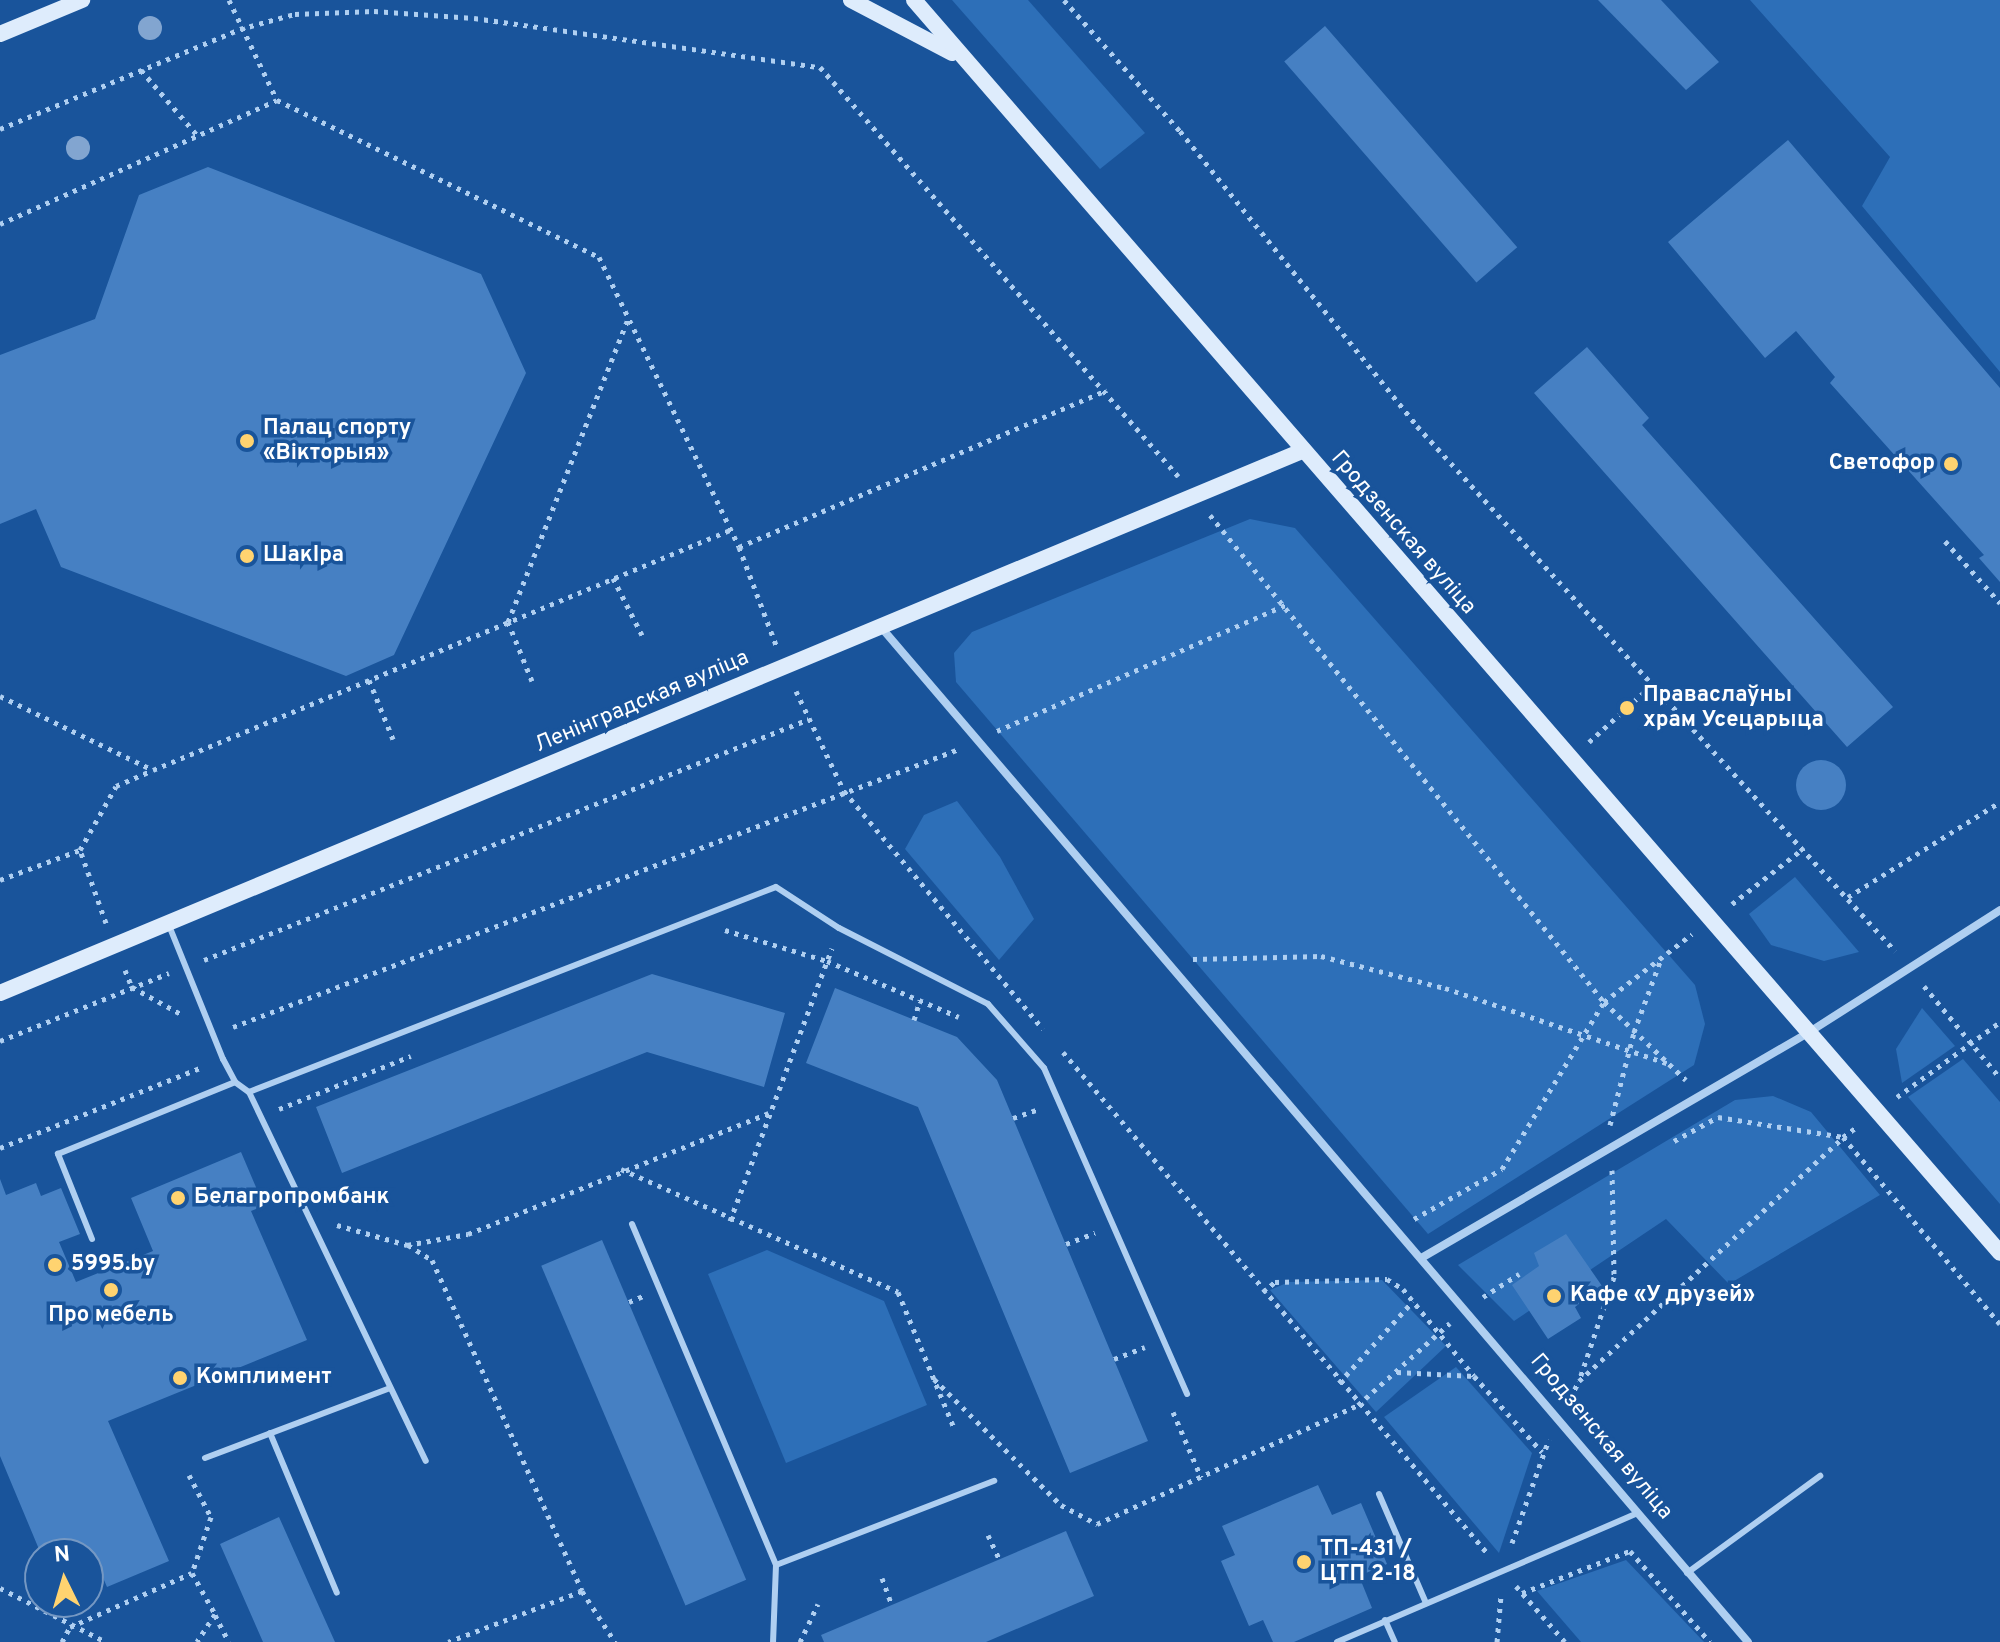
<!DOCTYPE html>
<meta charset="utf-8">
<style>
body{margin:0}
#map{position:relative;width:2000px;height:1642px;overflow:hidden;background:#19549b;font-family:Overpass,sans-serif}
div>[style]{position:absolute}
.green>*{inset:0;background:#2d6fb8}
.building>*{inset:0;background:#4680c3;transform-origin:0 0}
.round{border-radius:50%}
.path>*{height:5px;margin-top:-2.5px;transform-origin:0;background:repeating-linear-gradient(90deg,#afcff1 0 4px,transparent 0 10px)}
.service>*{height:6px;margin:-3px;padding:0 3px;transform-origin:3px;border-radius:3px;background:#afcff1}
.minor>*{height:8px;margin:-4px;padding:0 4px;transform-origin:4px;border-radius:4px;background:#afcff1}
.secondary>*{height:16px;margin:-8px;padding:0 8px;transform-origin:8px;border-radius:8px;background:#deecfc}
.trees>*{width:24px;height:24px;margin:-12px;border-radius:50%;background:#82a5d0}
.dots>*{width:22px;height:22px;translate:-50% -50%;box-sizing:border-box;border:4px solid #19549b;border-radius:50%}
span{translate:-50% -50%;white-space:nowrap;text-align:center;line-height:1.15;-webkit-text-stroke:7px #19549b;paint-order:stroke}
.poi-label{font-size:22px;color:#fff;font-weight:700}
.left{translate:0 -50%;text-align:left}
.right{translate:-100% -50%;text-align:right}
.street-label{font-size:22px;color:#fff}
.north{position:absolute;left:24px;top:1538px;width:80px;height:80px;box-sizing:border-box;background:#19549b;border:2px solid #7598c3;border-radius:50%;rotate:355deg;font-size:22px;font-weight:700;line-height:32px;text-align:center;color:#fff}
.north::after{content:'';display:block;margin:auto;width:28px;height:36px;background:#ffd370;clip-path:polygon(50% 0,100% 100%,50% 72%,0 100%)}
</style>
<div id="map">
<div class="green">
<div style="clip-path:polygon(952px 0,1028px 0,1145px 133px,1100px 169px)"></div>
<div style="clip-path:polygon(1750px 0,2000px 0,2000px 372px,1862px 206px,1890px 157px)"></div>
<div style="clip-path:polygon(1250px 519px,1295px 528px,1695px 985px,1705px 1024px,1694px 1065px,1428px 1234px,956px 682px,954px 653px,972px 632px)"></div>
<div style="clip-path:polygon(957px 801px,1000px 857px,1034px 919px,999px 960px,905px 849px,924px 815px)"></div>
<div style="clip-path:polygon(1795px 877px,1859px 952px,1824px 961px,1771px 945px,1749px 914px)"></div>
<div style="clip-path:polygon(1922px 1008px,1955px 1046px,1902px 1083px,1896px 1049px)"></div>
<div style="clip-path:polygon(1963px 1059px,2000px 1102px,2000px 1204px,1908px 1097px)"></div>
<div style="clip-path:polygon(1773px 1096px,1811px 1112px,1880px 1195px,1729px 1284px,1666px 1219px,1514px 1321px,1458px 1265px,1735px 1100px)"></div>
<div style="clip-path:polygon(767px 1250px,884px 1301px,927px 1405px,786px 1463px,708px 1274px)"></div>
<div style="clip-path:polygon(1382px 1280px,1446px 1346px,1376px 1412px,1270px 1290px,1289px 1282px)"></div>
<div style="clip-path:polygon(1456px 1367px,1532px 1453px,1499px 1553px,1384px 1417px)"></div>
<div style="clip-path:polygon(1626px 1560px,1704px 1642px,1581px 1642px,1537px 1591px)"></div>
</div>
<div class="building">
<div style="clip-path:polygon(1598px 0,1661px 0,1719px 62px,1686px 90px)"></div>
<div style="left:1325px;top:26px;width:293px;height:54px;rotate:49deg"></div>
<div style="clip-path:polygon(1788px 140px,2000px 388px,2000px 582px,1979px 558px,1984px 555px,1830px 383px,1835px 377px,1796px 331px,1765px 358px,1668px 242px)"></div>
<div style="clip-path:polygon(208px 167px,481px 274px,526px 373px,394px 655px,346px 676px,61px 567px,36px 509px,0 524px,0 355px,95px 319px,139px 195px)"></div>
<div style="clip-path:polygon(1587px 347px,1649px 418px,1642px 425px,1893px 707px,1847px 747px,1534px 393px)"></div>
<div class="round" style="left:1796px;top:760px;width:50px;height:50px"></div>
<div style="clip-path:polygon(652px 974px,785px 1013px,764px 1087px,647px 1052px,342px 1173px,316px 1107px)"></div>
<div style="clip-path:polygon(835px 988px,957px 1037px,997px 1080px,1148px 1441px,1070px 1473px,918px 1107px,806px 1063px)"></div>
<div style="clip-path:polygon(241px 1152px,264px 1206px,251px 1211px,307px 1340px,108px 1421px,169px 1561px,107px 1587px,95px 1559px,88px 1562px,88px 1554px,41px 1554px,0 1456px,0 1179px,6px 1195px,36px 1183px,41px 1196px,61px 1188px,80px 1234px,59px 1242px,76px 1282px,153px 1251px,131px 1198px)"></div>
<div style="clip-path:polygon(1566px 1234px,1602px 1286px,1575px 1307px,1581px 1318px,1548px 1339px,1512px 1285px,1539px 1266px,1534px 1253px)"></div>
<div style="left:602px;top:1240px;width:369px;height:66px;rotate:67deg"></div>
<div style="clip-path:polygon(1318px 1485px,1332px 1515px,1361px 1503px,1387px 1564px,1359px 1576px,1372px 1608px,1294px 1642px,1273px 1642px,1263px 1620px,1249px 1626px,1221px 1561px,1235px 1555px,1222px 1526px)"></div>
<div style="clip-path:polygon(279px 1517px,308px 1582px,335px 1642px,263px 1642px,220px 1544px)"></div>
<div style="clip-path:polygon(1066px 1531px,1094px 1596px,986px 1642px,824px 1642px,821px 1635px)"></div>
</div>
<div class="path">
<div style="left:229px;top:0;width:111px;rotate:64.4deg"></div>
<div style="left:277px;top:100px;width:358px;rotate:26deg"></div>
<div style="left:599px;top:257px;width:322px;rotate:64.2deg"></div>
<div style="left:739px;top:547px;width:105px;rotate:69.3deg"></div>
<div style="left:1064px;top:0;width:175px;rotate:48.5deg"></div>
<div style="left:1180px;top:131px;width:378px;rotate:51.2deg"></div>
<div style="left:1417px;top:426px;width:710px;rotate:47.68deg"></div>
<div style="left:141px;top:70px;width:86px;rotate:49.3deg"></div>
<div style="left:0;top:129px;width:260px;rotate:-22.6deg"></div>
<div style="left:240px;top:29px;width:57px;rotate:-15.3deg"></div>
<div style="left:295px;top:14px;width:79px;rotate:-2.2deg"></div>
<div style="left:374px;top:11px;width:100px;rotate:4deg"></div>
<div style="left:474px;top:18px;width:349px;rotate:8.1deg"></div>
<div style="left:820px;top:67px;width:544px;rotate:48.8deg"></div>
<div style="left:0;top:224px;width:303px;rotate:-24.1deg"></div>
<div style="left:1210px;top:515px;width:626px;rotate:51.03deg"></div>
<div style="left:1604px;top:1002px;width:111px;rotate:-37.7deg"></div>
<div style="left:1945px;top:541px;width:83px;rotate:48.4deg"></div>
<div style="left:739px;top:547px;width:400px;rotate:-23.1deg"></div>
<div style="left:613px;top:578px;width:64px;rotate:63deg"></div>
<div style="left:369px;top:680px;width:64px;rotate:67.9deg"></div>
<div style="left:532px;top:681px;width:64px;rotate:-112.1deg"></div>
<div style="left:508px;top:622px;width:326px;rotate:-68.4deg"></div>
<div style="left:796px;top:691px;width:111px;rotate:64.4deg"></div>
<div style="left:844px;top:791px;width:310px;rotate:50.1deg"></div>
<div style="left:0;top:696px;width:170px;rotate:25.8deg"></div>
<div style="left:153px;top:770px;width:625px;rotate:-22.58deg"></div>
<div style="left:997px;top:731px;width:315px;rotate:-23.6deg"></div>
<div style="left:1589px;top:742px;width:86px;rotate:-42.2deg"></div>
<div style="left:0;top:880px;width:85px;rotate:-20.6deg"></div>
<div style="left:1848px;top:897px;width:179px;rotate:-32deg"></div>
<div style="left:1732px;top:904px;width:91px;rotate:-37.9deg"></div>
<div style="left:106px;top:923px;width:77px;rotate:-109.6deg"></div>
<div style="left:80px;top:850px;width:73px;rotate:-60.6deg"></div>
<div style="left:116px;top:786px;width:40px;rotate:-23.4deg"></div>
<div style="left:725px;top:930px;width:107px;rotate:16.9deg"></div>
<div style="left:827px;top:961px;width:143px;rotate:23deg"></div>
<div style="left:1193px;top:959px;width:128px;rotate:-1.3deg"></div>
<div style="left:1321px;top:956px;width:128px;rotate:14.5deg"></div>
<div style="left:1445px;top:988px;width:234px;rotate:18.7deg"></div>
<div style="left:204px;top:960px;width:651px;rotate:-21.72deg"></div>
<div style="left:125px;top:970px;width:18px;rotate:68deg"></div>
<div style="left:132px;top:987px;width:56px;rotate:28.9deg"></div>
<div style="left:1924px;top:986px;width:119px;rotate:50.4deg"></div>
<div style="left:914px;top:1020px;width:21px;rotate:-73deg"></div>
<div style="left:233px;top:1027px;width:777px;rotate:-20.95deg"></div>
<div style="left:0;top:1041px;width:182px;rotate:-21.9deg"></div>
<div style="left:1063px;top:1052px;width:658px;rotate:49.75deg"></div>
<div style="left:1897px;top:1097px;width:127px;rotate:-36.1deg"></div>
<div style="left:279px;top:1109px;width:142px;rotate:-21.9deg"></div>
<div style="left:1013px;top:1118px;width:28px;rotate:-19deg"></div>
<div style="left:1610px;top:1125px;width:96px;rotate:-75.5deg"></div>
<div style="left:1634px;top:1032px;width:78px;rotate:-69.7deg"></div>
<div style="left:1674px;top:1141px;width:50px;rotate:-28.6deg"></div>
<div style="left:1718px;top:1117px;width:127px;rotate:9.1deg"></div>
<div style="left:1843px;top:1137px;width:17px;rotate:-36deg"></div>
<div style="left:0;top:1148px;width:219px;rotate:-21.8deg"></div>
<div style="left:621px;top:1169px;width:303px;rotate:23.9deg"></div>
<div style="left:898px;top:1292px;width:147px;rotate:67.6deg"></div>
<div style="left:1612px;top:1170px;width:107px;rotate:88.9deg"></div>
<div style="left:1614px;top:1277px;width:110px;rotate:108.6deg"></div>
<div style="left:1579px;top:1381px;width:359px;rotate:-42.7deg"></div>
<div style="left:1843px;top:1137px;width:244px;rotate:50deg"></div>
<div style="left:1414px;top:1219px;width:101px;rotate:-29.6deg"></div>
<div style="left:1502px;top:1169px;width:196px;rotate:-58.6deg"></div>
<div style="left:1604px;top:1002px;width:113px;rotate:43.6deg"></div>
<div style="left:730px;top:1221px;width:291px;rotate:-69.5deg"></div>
<div style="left:337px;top:1225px;width:73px;rotate:15.9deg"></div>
<div style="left:407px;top:1245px;width:62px;rotate:-10.2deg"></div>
<div style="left:468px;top:1234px;width:324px;rotate:-21.9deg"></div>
<div style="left:1066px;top:1244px;width:31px;rotate:-21deg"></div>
<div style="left:408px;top:1245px;width:28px;rotate:32deg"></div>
<div style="left:432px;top:1260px;width:363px;rotate:65.6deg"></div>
<div style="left:582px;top:1591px;width:143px;rotate:159.2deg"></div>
<div style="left:1263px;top:1292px;width:16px;rotate:-40deg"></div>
<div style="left:1275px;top:1282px;width:112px;rotate:-1.5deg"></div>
<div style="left:1387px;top:1279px;width:19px;rotate:32deg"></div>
<div style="left:1403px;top:1289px;width:112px;rotate:50.8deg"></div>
<div style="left:1483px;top:1297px;width:43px;rotate:-32.6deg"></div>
<div style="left:629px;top:1302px;width:15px;rotate:-23deg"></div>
<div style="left:1114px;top:1359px;width:33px;rotate:-21deg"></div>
<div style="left:1397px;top:1372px;width:77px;rotate:3deg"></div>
<div style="left:1474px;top:1376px;width:102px;rotate:48.2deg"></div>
<div style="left:934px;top:1379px;width:179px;rotate:44.8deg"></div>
<div style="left:1061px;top:1505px;width:41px;rotate:27.8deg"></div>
<div style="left:1097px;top:1524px;width:287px;rotate:-24.5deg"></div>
<div style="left:1358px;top:1405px;width:123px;rotate:-41.7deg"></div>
<div style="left:1339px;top:1383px;width:110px;rotate:-47.9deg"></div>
<div style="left:1570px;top:1398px;width:19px;rotate:-62deg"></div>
<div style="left:1173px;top:1412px;width:71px;rotate:66.7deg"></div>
<div style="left:189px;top:1475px;width:47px;rotate:62.4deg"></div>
<div style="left:211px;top:1517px;width:59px;rotate:108.7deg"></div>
<div style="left:192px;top:1573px;width:47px;rotate:60.7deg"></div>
<div style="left:215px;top:1614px;width:33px;rotate:123deg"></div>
<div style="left:988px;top:1535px;width:26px;rotate:65deg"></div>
<div style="left:1512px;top:1543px;width:110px;rotate:-70.4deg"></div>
<div style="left:882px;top:1578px;width:29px;rotate:70deg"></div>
<div style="left:1516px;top:1586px;width:74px;rotate:48.8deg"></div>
<div style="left:0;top:1588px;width:119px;rotate:27deg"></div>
<div style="left:582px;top:1591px;width:61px;rotate:57.1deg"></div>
<div style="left:1522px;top:1593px;width:116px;rotate:-21.3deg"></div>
<div style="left:1630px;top:1551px;width:121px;rotate:48.7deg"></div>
<div style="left:215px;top:1615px;width:30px;rotate:63deg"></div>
<div style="left:62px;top:1642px;width:17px;rotate:-62deg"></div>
<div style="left:70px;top:1627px;width:133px;rotate:-23.9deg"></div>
<div style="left:800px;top:1642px;width:42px;rotate:-64.7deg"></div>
<div style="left:1497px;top:1642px;width:47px;rotate:-85.1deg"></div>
</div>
<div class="service">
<div style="left:168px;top:923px;width:147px;rotate:68deg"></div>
<div style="left:223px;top:1059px;width:26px;rotate:62deg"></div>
<div style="left:235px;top:1082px;width:17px;rotate:36deg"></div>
<div style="left:249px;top:1092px;width:409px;rotate:64.4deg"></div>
<div style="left:249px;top:1092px;width:565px;rotate:-21.26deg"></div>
<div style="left:776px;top:887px;width:75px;rotate:33.1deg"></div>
<div style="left:839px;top:928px;width:167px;rotate:27deg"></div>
<div style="left:988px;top:1004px;width:85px;rotate:48.8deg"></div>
<div style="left:1044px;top:1068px;width:356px;rotate:66.3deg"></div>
<div style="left:632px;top:1224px;width:370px;rotate:67.1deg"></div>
<div style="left:776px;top:1565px;width:77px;rotate:92.2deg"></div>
<div style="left:92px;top:1239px;width:92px;rotate:-111.8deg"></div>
<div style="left:58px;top:1154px;width:191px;rotate:-22.1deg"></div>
<div style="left:270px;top:1433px;width:173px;rotate:67.3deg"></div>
<div style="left:205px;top:1458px;width:198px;rotate:-20.7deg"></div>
<div style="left:1379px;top:1494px;width:119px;rotate:66.7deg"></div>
<div style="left:776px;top:1565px;width:234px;rotate:-21.1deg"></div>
<div style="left:1687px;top:1573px;width:165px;rotate:-36.1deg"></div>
<div style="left:1385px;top:1620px;width:24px;rotate:66deg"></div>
<div style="left:1337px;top:1642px;width:324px;rotate:-23.2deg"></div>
</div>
<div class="minor">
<div style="left:880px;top:626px;width:1336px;rotate:49.49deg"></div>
<div style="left:1423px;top:1257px;width:449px;rotate:-30.2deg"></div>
<div style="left:1811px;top:1031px;width:224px;rotate:-32.6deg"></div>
</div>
<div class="secondary">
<div style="left:851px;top:0;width:114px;rotate:27.7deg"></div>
<div style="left:914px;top:0;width:1658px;rotate:49.08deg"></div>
<div style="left:0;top:34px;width:89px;rotate:-22.5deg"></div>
<div style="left:0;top:993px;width:1410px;rotate:-22.6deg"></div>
</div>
<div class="trees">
<div style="left:150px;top:28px"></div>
<div style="left:78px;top:148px"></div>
</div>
<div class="dots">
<div style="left:247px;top:441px;background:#ffd370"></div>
<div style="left:1951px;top:464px;background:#ffd370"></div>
<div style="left:247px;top:556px;background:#ffd370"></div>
<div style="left:1627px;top:708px;background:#ffd370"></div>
<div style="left:178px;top:1198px;background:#ffd370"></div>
<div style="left:55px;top:1265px;background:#ffd370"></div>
<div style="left:111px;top:1290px;background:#ffd370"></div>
<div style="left:1554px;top:1296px;background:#ffd370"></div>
<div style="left:180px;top:1378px;background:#ffd370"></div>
<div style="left:1304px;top:1562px;background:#ffd370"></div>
</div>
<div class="poi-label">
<span class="left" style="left:263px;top:441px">Палац спорту<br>«Вікторыя»</span>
<span class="right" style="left:1935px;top:464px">Светофор</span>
<span class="left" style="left:263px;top:556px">ШакІра</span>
<span class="left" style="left:1643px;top:708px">Праваслаўны<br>храм Усецарыца</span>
<span class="left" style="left:194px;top:1198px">Белагропромбанк</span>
<span class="left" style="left:71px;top:1265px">5995.by</span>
<span class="left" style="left:1570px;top:1296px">Кафе «У друзей»</span>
<span style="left:111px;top:1316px">Про мебель</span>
<span class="left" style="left:196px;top:1378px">Комплимент</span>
<span class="left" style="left:1320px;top:1562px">ТП-431 /<br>ЦТП 2-18</span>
</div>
<div class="street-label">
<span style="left:1403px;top:533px;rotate:49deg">Гродзенская вуліца</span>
<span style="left:642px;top:702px;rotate:-23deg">Ленінградская вуліца</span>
<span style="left:1601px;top:1437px;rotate:50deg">Гродзенская вуліца</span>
</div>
<div class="north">N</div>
</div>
